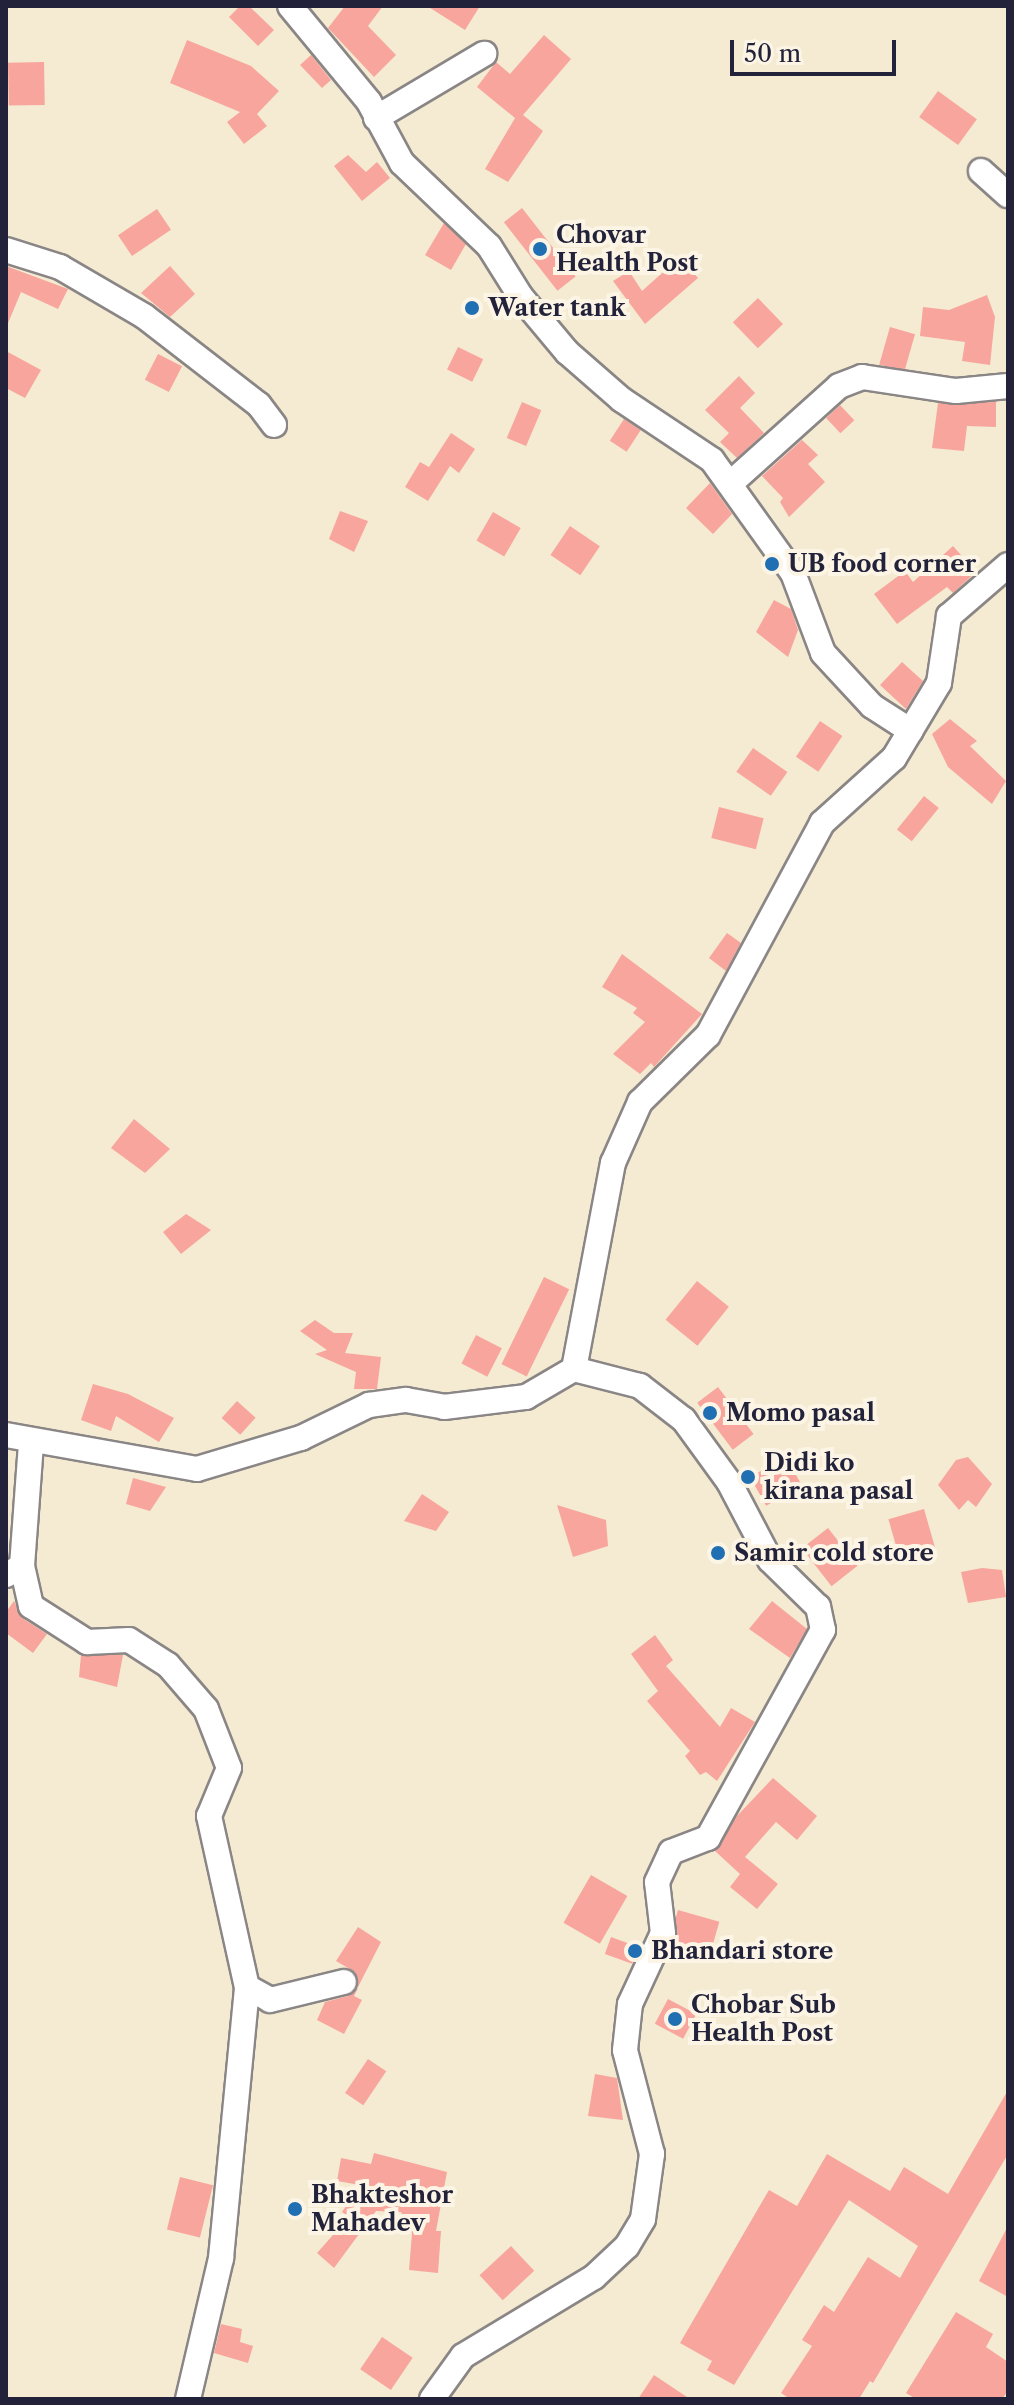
<!DOCTYPE html>
<style>
body{margin:0}
#map{position:relative;width:1014px;height:2405px;overflow:hidden;background:#f4ebd2;font-family:"Libre Caslon Text",serif}
div>[style]{position:absolute}
.building>*{inset:0;background:#f8a59d;transform-origin:0 0}
.roads{filter:drop-shadow(2px 0 #8b8686) drop-shadow(-2px 0 #8b8686) drop-shadow(0 2px #8b8686) drop-shadow(0 -2px #8b8686)}
.minor>*{height:24px;margin:-12px;padding:0 12px;transform-origin:12px;border-radius:12px;background:#fff}
.dots>*{width:22px;height:22px;translate:-50% -50%;box-sizing:border-box;border:4px solid #fcf5e5;border-radius:50%}
span{translate:-50% -50%;white-space:nowrap;text-align:center;line-height:1.15;-webkit-text-stroke:8px #fcf5e5;paint-order:stroke}
.poi-label{font-size:24px;color:#22223b;font-weight:700}
.left{translate:0 -50%;text-align:left}
.frame{position:absolute;inset:0;border:8px solid #22223b;pointer-events:none}
.scale{position:absolute;left:730px;top:40px;width:166px;height:36px;box-sizing:border-box;border:4px solid #22223b;border-top:0;padding-left:10px;font-size:24px;line-height:28px;white-space:nowrap;color:#22223b;-webkit-text-stroke:6px #fcf5e5;paint-order:stroke}
</style>
<div id="map">
<div class="building">
<div style="clip-path:polygon(240px 6px,249px 6px,274px 30px,258px 46px,229px 17px)"></div>
<div style="clip-path:polygon(345px 6px,383px 6px,368px 26px,396px 55px,374px 77px,328px 28px)"></div>
<div style="clip-path:polygon(427px 6px,480px 6px,465px 30px)"></div>
<div style="clip-path:polygon(544px 35px,571px 59px,523px 115px,543px 131px,508px 182px,485px 169px,515px 118px,477px 87px,496px 62px,510px 74px)"></div>
<div style="clip-path:polygon(187px 40px,251px 66px,279px 91px,257px 114px,267px 126px,244px 144px,227px 122px,240px 112px,170px 83px)"></div>
<div style="clip-path:polygon(311px 55px,331px 80px,322px 88px,300px 65px)"></div>
<div style="left:44px;top:62px;width:43px;height:36px;rotate:89deg"></div>
<div style="left:938px;top:91px;width:48px;height:32px;rotate:36deg"></div>
<div style="clip-path:polygon(348px 155px,366px 172px,377px 162px,390px 178px,362px 201px,334px 166px)"></div>
<div style="left:522px;top:208px;width:87px;height:23px;rotate:52deg"></div>
<div style="left:157px;top:209px;width:25px;height:47px;rotate:56deg"></div>
<div style="clip-path:polygon(444px 223px,466px 244px,451px 270px,425px 255px)"></div>
<div style="clip-path:polygon(680px 257px,698px 278px,645px 324px,613px 281px,629px 271px,642px 291px)"></div>
<div style="clip-path:polygon(6px 266px,68px 289px,58px 309px,21px 292px,6px 328px)"></div>
<div style="clip-path:polygon(170px 266px,195px 294px,170px 317px,141px 293px)"></div>
<div style="clip-path:polygon(987px 295px,995px 317px,990px 365px,962px 361px,965px 342px,920px 336px,923px 307px,949px 310px)"></div>
<div style="left:758px;top:298px;width:36px;height:35px;rotate:46deg"></div>
<div style="left:890px;top:327px;width:26px;height:39px;rotate:16deg"></div>
<div style="left:458px;top:347px;width:28px;height:25px;rotate:26deg"></div>
<div style="clip-path:polygon(6px 351px,41px 370px,25px 398px,6px 388px)"></div>
<div style="left:158px;top:354px;width:27px;height:29px;rotate:27deg"></div>
<div style="clip-path:polygon(739px 376px,755px 393px,740px 408px,764px 433px,737px 458px,720px 442px,729px 433px,705px 410px)"></div>
<div style="left:522px;top:402px;width:21px;height:39px;rotate:23deg"></div>
<div style="clip-path:polygon(996px 402px,996px 427px,967px 426px,964px 451px,932px 448px,938px 403px)"></div>
<div style="left:840px;top:405px;width:21px;height:19px;rotate:47deg"></div>
<div style="left:624px;top:419px;width:20px;height:26px;rotate:33deg"></div>
<div style="clip-path:polygon(451px 433px,475px 449px,459px 473px,450px 466px,428px 501px,405px 487px,420px 462px,429px 467px)"></div>
<div style="clip-path:polygon(802px 440px,818px 455px,808px 464px,825px 482px,789px 517px,780px 502px,783px 498px,762px 476px)"></div>
<div style="clip-path:polygon(710px 483px,732px 514px,713px 534px,686px 508px)"></div>
<div style="clip-path:polygon(340px 511px,368px 521px,354px 552px,329px 539px)"></div>
<div style="left:493px;top:512px;width:32px;height:33px;rotate:30deg"></div>
<div style="left:570px;top:526px;width:36px;height:35px;rotate:34deg"></div>
<div style="clip-path:polygon(953px 546px,976px 572px,953px 593px,947px 587px,897px 624px,874px 594px,905px 571px,913px 582px)"></div>
<div style="clip-path:polygon(774px 600px,791px 609px,798px 630px,788px 657px,756px 632px)"></div>
<div style="clip-path:polygon(902px 662px,923px 681px,906px 709px,880px 685px)"></div>
<div style="clip-path:polygon(950px 719px,977px 741px,970px 746px,1006px 781px,992px 804px,948px 767px,932px 734px)"></div>
<div style="left:820px;top:721px;width:27px;height:43px;rotate:34deg"></div>
<div style="left:753px;top:748px;width:42px;height:29px;rotate:35deg"></div>
<div style="left:924px;top:796px;width:19px;height:43px;rotate:39deg"></div>
<div style="left:719px;top:807px;width:46px;height:32px;rotate:14deg"></div>
<div style="clip-path:polygon(727px 933px,741px 943px,726px 971px,709px 958px)"></div>
<div style="clip-path:polygon(622px 954px,702px 1014px,654px 1067px,651px 1063px,640px 1074px,613px 1054px,645px 1022px,633px 1013px,637px 1008px,602px 987px)"></div>
<div style="clip-path:polygon(134px 1119px,170px 1149px,145px 1173px,111px 1148px)"></div>
<div style="clip-path:polygon(186px 1214px,211px 1230px,181px 1254px,163px 1232px)"></div>
<div style="left:544px;top:1277px;width:28px;height:97px;rotate:26deg"></div>
<div style="left:697px;top:1281px;width:41px;height:50px;rotate:39deg"></div>
<div style="clip-path:polygon(315px 1320px,334px 1333px,353px 1333px,345px 1353px,381px 1357px,377px 1389px,354px 1389px,356px 1372px,315px 1354px,327px 1350px,300px 1331px)"></div>
<div style="left:476px;top:1335px;width:29px;height:32px;rotate:27deg"></div>
<div style="clip-path:polygon(93px 1384px,128px 1394px,174px 1418px,159px 1442px,116px 1416px,111px 1431px,81px 1420px)"></div>
<div style="left:718px;top:1387px;width:59px;height:26px;rotate:53deg"></div>
<div style="left:237px;top:1401px;width:25px;height:23px;rotate:42deg"></div>
<div style="left:786px;top:1457px;width:33px;height:41px;rotate:61deg"></div>
<div style="clip-path:polygon(968px 1457px,992px 1484px,976px 1507px,968px 1500px,959px 1510px,938px 1485px,956px 1460px)"></div>
<div style="clip-path:polygon(133px 1478px,166px 1487px,150px 1511px,126px 1504px)"></div>
<div style="clip-path:polygon(422px 1494px,449px 1512px,436px 1531px,404px 1521px)"></div>
<div style="clip-path:polygon(557px 1505px,606px 1520px,608px 1546px,573px 1557px)"></div>
<div style="left:924px;top:1509px;width:44px;height:37px;rotate:74deg"></div>
<div style="left:828px;top:1528px;width:48px;height:33px;rotate:52deg"></div>
<div style="clip-path:polygon(982px 1568px,1002px 1570px,1006px 1597px,968px 1603px,961px 1572px)"></div>
<div style="clip-path:polygon(14px 1601px,22px 1618px,47px 1634px,33px 1653px,6px 1633px,6px 1612px)"></div>
<div style="clip-path:polygon(772px 1601px,807px 1629px,790px 1658px,749px 1629px)"></div>
<div style="clip-path:polygon(655px 1635px,673px 1660px,666px 1666px,720px 1727px,731px 1708px,755px 1722px,717px 1781px,706px 1772px,700px 1775px,685px 1756px,690px 1751px,647px 1701px,658px 1691px,631px 1654px)"></div>
<div style="clip-path:polygon(81px 1655px,123px 1655px,117px 1687px,79px 1677px)"></div>
<div style="clip-path:polygon(773px 1778px,817px 1816px,797px 1840px,776px 1822px,745px 1857px,778px 1884px,757px 1909px,730px 1887px,740px 1874px,715px 1851px,737px 1816px)"></div>
<div style="left:591px;top:1875px;width:42px;height:55px;rotate:30deg"></div>
<div style="left:678px;top:1910px;width:43px;height:42px;rotate:16deg"></div>
<div style="clip-path:polygon(358px 1927px,381px 1942px,358px 1987px,355px 1972px,336px 1961px)"></div>
<div style="left:611px;top:1937px;width:29px;height:18px;rotate:20deg"></div>
<div style="clip-path:polygon(358px 1988px,354px 1996px,362px 2000px,344px 2034px,317px 2020px,325px 2002px,348px 1996px)"></div>
<div style="left:668px;top:1999px;width:32px;height:28px;rotate:28deg"></div>
<div style="left:368px;top:2059px;width:22px;height:41px;rotate:34deg"></div>
<div style="clip-path:polygon(595px 2074px,617px 2078px,623px 2120px,588px 2116px)"></div>
<div style="clip-path:polygon(1008px 2090px,1008px 2154px,873px 2383px,870px 2381px,859px 2399px,790px 2399px,781px 2393px,812px 2346px,802px 2340px,824px 2305px,834px 2312px,868px 2257px,900px 2278px,918px 2246px,849px 2200px,734px 2385px,707px 2370px,712px 2361px,680px 2343px,769px 2190px,797px 2206px,827px 2154px,890px 2191px,904px 2167px,948px 2194px)"></div>
<div style="clip-path:polygon(374px 2153px,447px 2172px,436px 2231px,441px 2231px,438px 2273px,409px 2270px,412px 2233px,401px 2212px,376px 2211px,334px 2268px,317px 2253px,349px 2217px,342px 2212px,360px 2185px,337px 2181px,341px 2158px,371px 2164px)"></div>
<div style="left:180px;top:2177px;width:34px;height:54px;rotate:14deg"></div>
<div style="clip-path:polygon(1008px 2226px,1008px 2297px,979px 2281px)"></div>
<div style="left:511px;top:2246px;width:34px;height:43px;rotate:47deg"></div>
<div style="clip-path:polygon(956px 2312px,993px 2334px,986px 2347px,1008px 2362px,1008px 2391px,1002px 2399px,916px 2399px,906px 2393px)"></div>
<div style="clip-path:polygon(221px 2324px,242px 2329px,240px 2342px,253px 2346px,248px 2363px,214px 2353px)"></div>
<div style="left:382px;top:2337px;width:37px;height:39px;rotate:34deg"></div>
<div style="clip-path:polygon(654px 2375px,690px 2399px,638px 2399px)"></div>
</div>
<div class="roads">
<div class="minor">
<div style="left:290px;top:6px;width:124px;rotate:50.5deg"></div>
<div style="left:369px;top:102px;width:69px;rotate:61.6deg"></div>
<div style="left:402px;top:163px;width:120px;rotate:43.7deg"></div>
<div style="left:489px;top:246px;width:60px;rotate:57.9deg"></div>
<div style="left:521px;top:297px;width:72px;rotate:50.1deg"></div>
<div style="left:567px;top:352px;width:73px;rotate:41.1deg"></div>
<div style="left:622px;top:400px;width:108px;rotate:33.7deg"></div>
<div style="left:712px;top:460px;width:139px;rotate:54.4deg"></div>
<div style="left:793px;top:573px;width:85px;rotate:69.4deg"></div>
<div style="left:823px;top:653px;width:72px;rotate:47.2deg"></div>
<div style="left:872px;top:706px;width:46px;rotate:32.7deg"></div>
<div style="left:376px;top:118px;width:126px;rotate:-30.7deg"></div>
<div style="left:981px;top:171px;width:36px;rotate:42deg"></div>
<div style="left:6px;top:250px;width:57px;rotate:17.5deg"></div>
<div style="left:60px;top:267px;width:97px;rotate:30.3deg"></div>
<div style="left:144px;top:316px;width:145px;rotate:37.7deg"></div>
<div style="left:259px;top:405px;width:25px;rotate:53deg"></div>
<div style="left:731px;top:483px;width:145px;rotate:-41.9deg"></div>
<div style="left:839px;top:386px;width:25px;rotate:-21deg"></div>
<div style="left:862px;top:377px;width:95px;rotate:8.5deg"></div>
<div style="left:956px;top:391px;width:52px;rotate:-5.5deg"></div>
<div style="left:6px;top:1435px;width:194px;rotate:10.1deg"></div>
<div style="left:197px;top:1469px;width:109px;rotate:-16.6deg"></div>
<div style="left:301px;top:1438px;width:76px;rotate:-25.9deg"></div>
<div style="left:369px;top:1405px;width:37px;rotate:-8deg"></div>
<div style="left:406px;top:1400px;width:39px;rotate:10deg"></div>
<div style="left:444px;top:1407px;width:83px;rotate:-7deg"></div>
<div style="left:526px;top:1397px;width:56px;rotate:-30.3deg"></div>
<div style="left:574px;top:1369px;width:210px;rotate:-79.3deg"></div>
<div style="left:613px;top:1163px;width:67px;rotate:-66.1deg"></div>
<div style="left:640px;top:1102px;width:95px;rotate:-44.6deg"></div>
<div style="left:708px;top:1035px;width:241px;rotate:-61.7deg"></div>
<div style="left:822px;top:823px;width:97px;rotate:-42.1deg"></div>
<div style="left:894px;top:758px;width:87px;rotate:-59deg"></div>
<div style="left:939px;top:683px;width:68px;rotate:-81.5deg"></div>
<div style="left:949px;top:616px;width:78px;rotate:-40.8deg"></div>
<div style="left:22px;top:1566px;width:41px;rotate:77.3deg"></div>
<div style="left:31px;top:1606px;width:67px;rotate:32.7deg"></div>
<div style="left:87px;top:1642px;width:42px;rotate:-2.7deg"></div>
<div style="left:129px;top:1640px;width:46px;rotate:32.7deg"></div>
<div style="left:168px;top:1665px;width:58px;rotate:49.2deg"></div>
<div style="left:206px;top:1709px;width:63px;rotate:68.7deg"></div>
<div style="left:229px;top:1768px;width:52px;rotate:112.6deg"></div>
<div style="left:209px;top:1816px;width:175px;rotate:77.5deg"></div>
<div style="left:247px;top:1987px;width:26px;rotate:29deg"></div>
<div style="left:270px;top:2000px;width:76px;rotate:-13.7deg"></div>
<div style="left:6px;top:1575px;width:18px;rotate:-29deg"></div>
<div style="left:22px;top:1566px;width:123px;rotate:-85.8deg"></div>
<div style="left:188px;top:2399px;width:145px;rotate:-76.8deg"></div>
<div style="left:221px;top:2258px;width:272px;rotate:-84.5deg"></div>
<div style="left:432px;top:2399px;width:53px;rotate:-54.2deg"></div>
<div style="left:463px;top:2356px;width:153px;rotate:-31.1deg"></div>
<div style="left:594px;top:2277px;width:45px;rotate:-43.2deg"></div>
<div style="left:627px;top:2246px;width:31px;rotate:-59deg"></div>
<div style="left:643px;top:2219px;width:66px;rotate:-82.1deg"></div>
<div style="left:652px;top:2154px;width:107px;rotate:-104.6deg"></div>
<div style="left:625px;top:2050px;width:46px;rotate:-83.8deg"></div>
<div style="left:630px;top:2004px;width:78px;rotate:-65.1deg"></div>
<div style="left:663px;top:1933px;width:51px;rotate:-96.7deg"></div>
<div style="left:657px;top:1882px;width:33px;rotate:-65deg"></div>
<div style="left:671px;top:1852px;width:40px;rotate:-21deg"></div>
<div style="left:708px;top:1838px;width:238px;rotate:-61.1deg"></div>
<div style="left:823px;top:1630px;width:24px;rotate:-102deg"></div>
<div style="left:818px;top:1607px;width:67px;rotate:-135.6deg"></div>
<div style="left:770px;top:1560px;width:88px;rotate:-117.7deg"></div>
<div style="left:729px;top:1482px;width:77px;rotate:-126deg"></div>
<div style="left:684px;top:1420px;width:56px;rotate:-142.3deg"></div>
<div style="left:640px;top:1386px;width:68px;rotate:-165.6deg"></div>
</div>
</div>
<div class="dots">
<div style="left:540px;top:249px;background:#1f6fb2"></div>
<div style="left:472px;top:308px;background:#1f6fb2"></div>
<div style="left:772px;top:564px;background:#1f6fb2"></div>
<div style="left:710px;top:1413px;background:#1f6fb2"></div>
<div style="left:748px;top:1477px;background:#1f6fb2"></div>
<div style="left:718px;top:1553px;background:#1f6fb2"></div>
<div style="left:635px;top:1951px;background:#1f6fb2"></div>
<div style="left:675px;top:2019px;background:#1f6fb2"></div>
<div style="left:295px;top:2209px;background:#1f6fb2"></div>
</div>
<div class="poi-label">
<span class="left" style="left:556px;top:249px">Chovar<br>Health Post</span>
<span class="left" style="left:488px;top:308px">Water tank</span>
<span class="left" style="left:788px;top:564px">UB food corner</span>
<span class="left" style="left:726px;top:1413px">Momo pasal</span>
<span class="left" style="left:764px;top:1477px">Didi ko<br>kirana pasal</span>
<span class="left" style="left:734px;top:1553px">Samir cold store</span>
<span class="left" style="left:651px;top:1951px">Bhandari store</span>
<span class="left" style="left:691px;top:2019px">Chobar Sub<br>Health Post</span>
<span class="left" style="left:311px;top:2209px">Bhakteshor<br>Mahadev</span>
</div>
<div class="frame"></div>
<div class="scale">50 m</div>
</div>
